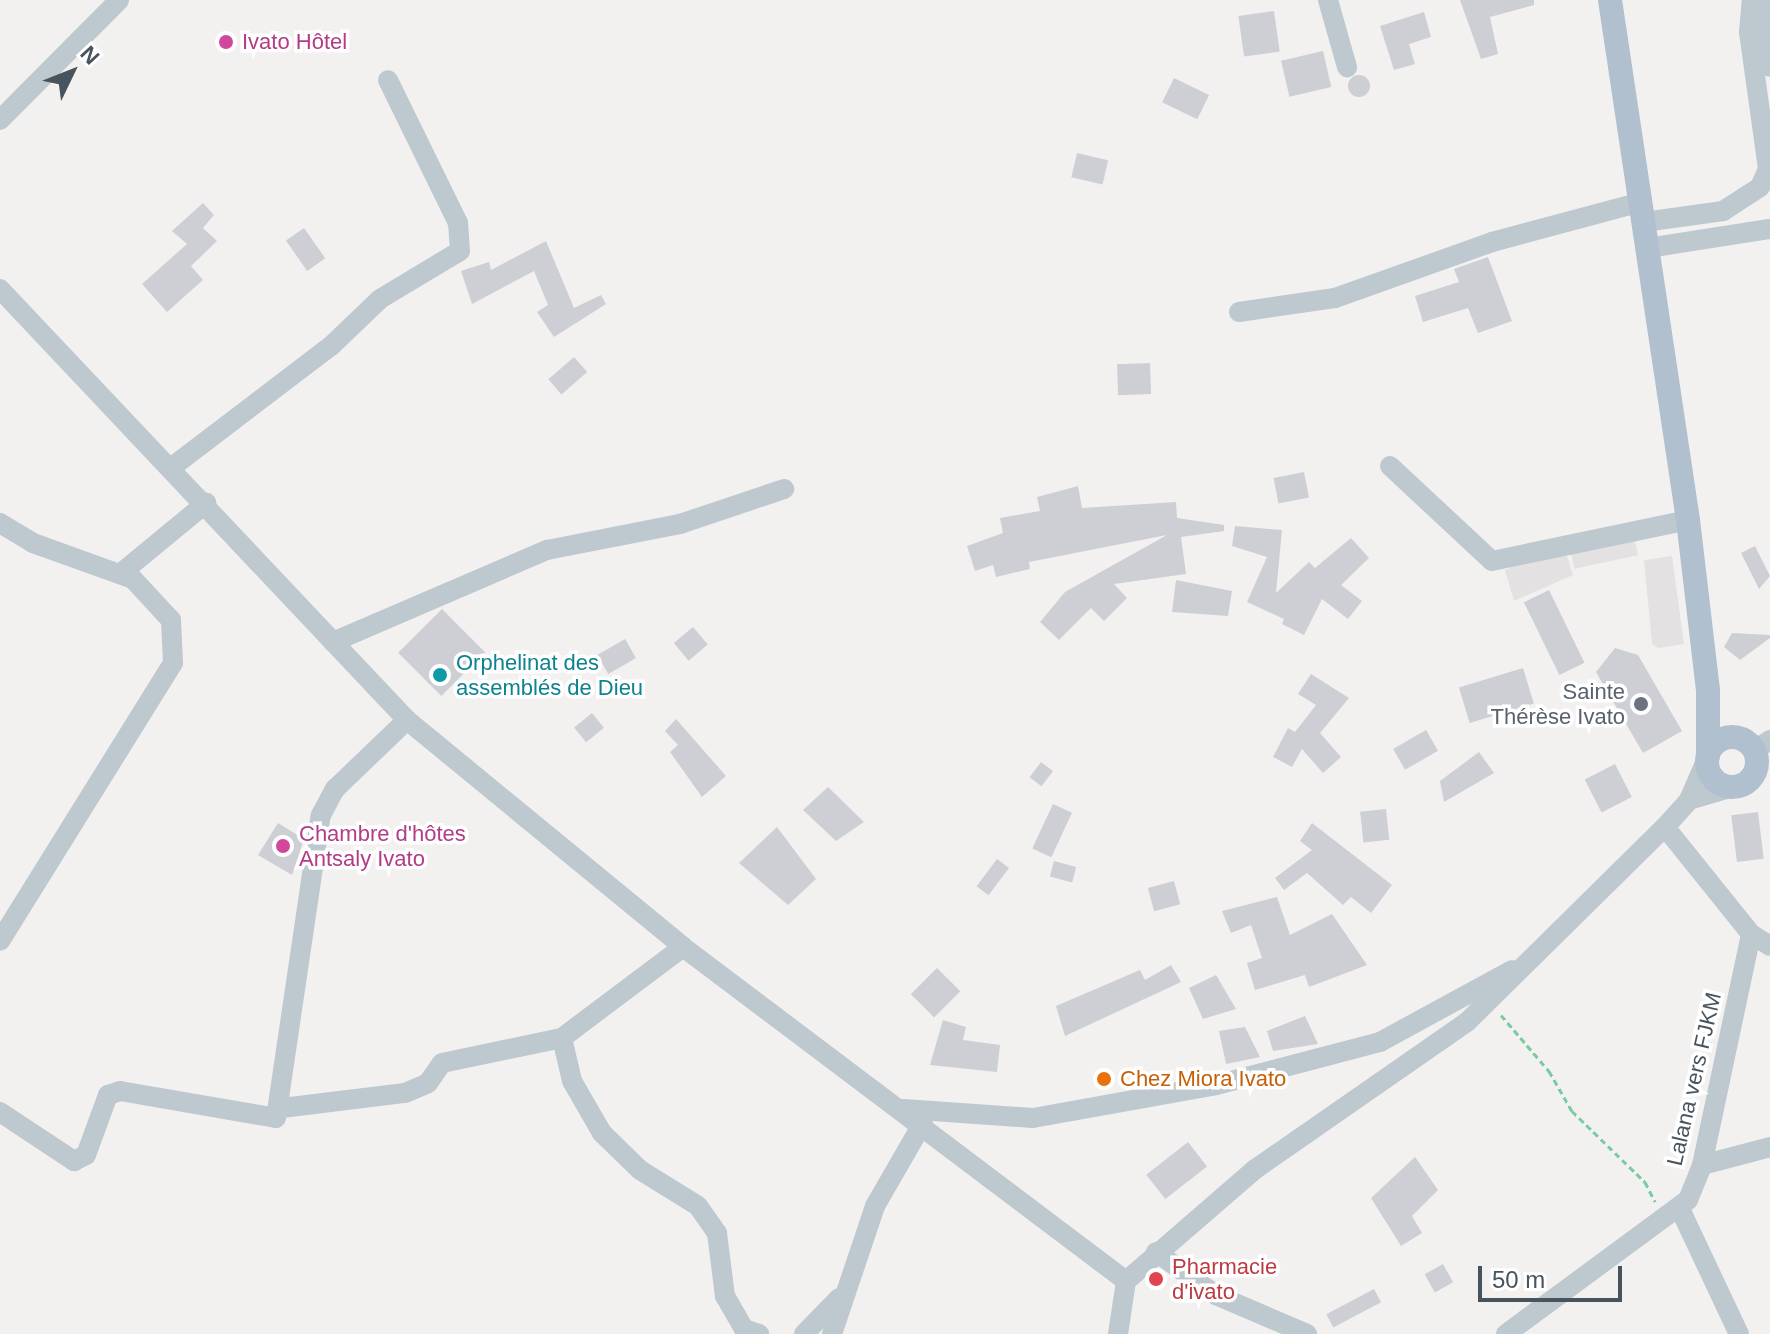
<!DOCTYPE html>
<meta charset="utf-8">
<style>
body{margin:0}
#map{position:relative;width:1770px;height:1334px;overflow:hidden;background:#f3f0f0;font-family:Arial,sans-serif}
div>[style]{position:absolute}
.education>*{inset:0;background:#e3e1e2;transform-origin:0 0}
.building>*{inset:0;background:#cdcfd5;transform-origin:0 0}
.round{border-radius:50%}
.path>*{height:3px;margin-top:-1.5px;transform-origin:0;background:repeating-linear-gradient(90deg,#78cca1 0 6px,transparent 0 10px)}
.minor>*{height:20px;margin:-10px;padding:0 10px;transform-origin:10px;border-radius:10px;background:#bec8cf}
.major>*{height:24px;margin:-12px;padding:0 12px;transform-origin:12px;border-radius:12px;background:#b0c0ce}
.major>.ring{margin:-12px;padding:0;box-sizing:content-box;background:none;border:24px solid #b0c0ce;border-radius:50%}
.dots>*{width:22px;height:22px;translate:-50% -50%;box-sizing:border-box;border:4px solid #fff;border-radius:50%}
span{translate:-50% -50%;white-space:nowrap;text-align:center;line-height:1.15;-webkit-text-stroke:7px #fff;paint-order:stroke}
.hotel-label{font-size:22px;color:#b23c85}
.left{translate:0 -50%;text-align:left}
.culture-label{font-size:22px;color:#0d838f}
.worship-label{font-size:22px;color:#5b616d}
.right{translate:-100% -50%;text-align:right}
.food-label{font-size:22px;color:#c56008}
.street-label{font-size:22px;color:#48545d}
.health-label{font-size:22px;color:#be3a42}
.north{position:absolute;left:32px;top:32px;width:80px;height:80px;-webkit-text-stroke:6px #fff;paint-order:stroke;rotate:47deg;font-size:22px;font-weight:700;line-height:32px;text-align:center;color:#48545d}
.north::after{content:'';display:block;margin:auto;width:28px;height:36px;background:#48545d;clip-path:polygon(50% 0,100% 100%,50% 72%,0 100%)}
.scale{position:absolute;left:1478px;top:1266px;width:144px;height:36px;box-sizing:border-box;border:4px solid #48545d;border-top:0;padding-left:10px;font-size:24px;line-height:28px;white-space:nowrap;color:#48545d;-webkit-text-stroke:6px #fff;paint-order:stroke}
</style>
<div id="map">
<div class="education">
<div style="left:1631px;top:522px;width:34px;height:65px;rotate:78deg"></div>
<div style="clip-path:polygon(1564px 546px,1573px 575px,1514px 601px,1505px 570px)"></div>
<div style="clip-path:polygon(1672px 556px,1684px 644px,1658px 648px,1652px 644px,1644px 560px)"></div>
</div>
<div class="building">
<div style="clip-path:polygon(1460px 0,1534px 0,1534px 5px,1490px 17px,1498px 54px,1481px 59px)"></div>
<div style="left:1274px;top:11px;width:41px;height:36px;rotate:82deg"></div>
<div style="clip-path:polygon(1424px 12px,1431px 37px,1409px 44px,1415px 64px,1394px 70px,1380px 26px)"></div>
<div style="left:1323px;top:51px;width:37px;height:43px;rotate:77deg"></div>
<div class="round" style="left:1348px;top:75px;width:22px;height:22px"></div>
<div style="left:1174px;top:78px;width:39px;height:27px;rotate:26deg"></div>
<div style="left:1077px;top:153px;width:32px;height:25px;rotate:13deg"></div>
<div style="clip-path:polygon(203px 203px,214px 215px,203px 228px,217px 241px,191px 266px,203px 280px,167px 312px,142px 284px,187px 244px,172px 231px)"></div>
<div style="left:304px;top:228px;width:37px;height:22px;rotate:55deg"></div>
<div style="clip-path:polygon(546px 241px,574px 308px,601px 295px,606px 304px,554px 337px,537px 312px,548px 305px,534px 271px,472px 304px,461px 271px,489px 262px,491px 270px)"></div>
<div style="clip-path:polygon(1488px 257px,1512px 321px,1478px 333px,1468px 308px,1423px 322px,1415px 296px,1459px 282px,1454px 269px)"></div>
<div style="left:574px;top:357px;width:20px;height:34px;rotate:49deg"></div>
<div style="left:1150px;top:363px;width:31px;height:33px;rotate:88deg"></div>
<div style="left:1304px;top:472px;width:26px;height:31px;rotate:79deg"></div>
<div style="clip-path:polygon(1078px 486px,1082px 508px,1176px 502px,1177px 518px,1224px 525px,1224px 531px,1181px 537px,1186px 574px,1114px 584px,1127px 598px,1104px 621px,1091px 608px,1059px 640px,1040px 622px,1065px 592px,1167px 535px,1029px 562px,1030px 569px,996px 577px,993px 565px,975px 571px,967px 546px,1003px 533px,1000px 518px,1040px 511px,1037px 497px)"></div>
<div style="clip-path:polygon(1235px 526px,1282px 530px,1276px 593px,1309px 562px,1315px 568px,1351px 538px,1369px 558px,1341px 585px,1362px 601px,1348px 619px,1322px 599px,1304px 635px,1282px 624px,1284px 619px,1247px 602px,1267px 557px,1232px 546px)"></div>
<div style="clip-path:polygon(1755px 546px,1770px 576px,1759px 589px,1741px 553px)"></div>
<div style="clip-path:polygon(1176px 580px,1232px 591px,1228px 616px,1172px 612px)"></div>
<div style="left:1549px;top:590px;width:81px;height:28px;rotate:64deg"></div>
<div style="left:442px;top:609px;width:61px;height:62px;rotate:45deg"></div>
<div style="left:693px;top:627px;width:23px;height:25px;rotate:50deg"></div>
<div style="clip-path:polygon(1732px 633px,1770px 635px,1770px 638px,1740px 660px,1724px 647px)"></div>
<div style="left:625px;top:639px;width:22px;height:32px;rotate:60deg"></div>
<div style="clip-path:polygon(1615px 648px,1638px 655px,1682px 731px,1643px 753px,1596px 672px)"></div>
<div style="left:1523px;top:668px;width:37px;height:67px;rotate:73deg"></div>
<div style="clip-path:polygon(1311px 674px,1349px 698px,1320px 733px,1341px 757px,1323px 773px,1302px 749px,1292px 767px,1273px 757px,1288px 728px,1295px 732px,1316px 705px,1298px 694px)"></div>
<div style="left:592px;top:713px;width:19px;height:23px;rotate:51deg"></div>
<div style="clip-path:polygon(676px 719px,726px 776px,702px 797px,670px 752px,678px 745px,665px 731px)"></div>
<div style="left:1426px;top:730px;width:24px;height:38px;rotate:60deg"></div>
<div style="clip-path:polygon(1479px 752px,1494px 773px,1444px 802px,1440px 781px)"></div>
<div style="left:1041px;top:762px;width:15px;height:19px;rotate:37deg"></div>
<div style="left:1615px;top:764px;width:37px;height:34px;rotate:63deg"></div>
<div style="clip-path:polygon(828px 787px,864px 822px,836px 841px,803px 810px)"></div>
<div style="left:1053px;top:804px;width:21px;height:49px;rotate:25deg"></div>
<div style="left:1386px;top:809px;width:31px;height:26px;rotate:84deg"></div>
<div style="left:1758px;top:812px;width:47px;height:27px;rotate:83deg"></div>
<div style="clip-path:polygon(278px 823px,304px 839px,292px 875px,258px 855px)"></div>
<div style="clip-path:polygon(1312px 823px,1392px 885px,1371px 913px,1351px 897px,1343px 905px,1307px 873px,1284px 890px,1275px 878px,1312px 850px,1300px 841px)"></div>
<div style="clip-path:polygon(777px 827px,816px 879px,788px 905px,739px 863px)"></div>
<div style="left:997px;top:859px;width:15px;height:34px;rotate:37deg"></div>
<div style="left:1054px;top:861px;width:23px;height:16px;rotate:15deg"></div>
<div style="left:1174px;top:881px;width:24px;height:27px;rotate:75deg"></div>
<div style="clip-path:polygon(1277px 897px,1290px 935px,1332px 914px,1367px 965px,1309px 987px,1305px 975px,1255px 990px,1247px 963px,1262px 958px,1251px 925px,1231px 933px,1222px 911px)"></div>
<div style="clip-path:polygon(1171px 965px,1181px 982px,1065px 1036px,1056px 1006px,1140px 970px,1145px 980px)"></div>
<div style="left:937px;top:968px;width:33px;height:37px;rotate:45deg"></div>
<div style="clip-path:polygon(1216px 975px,1236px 1009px,1203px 1019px,1189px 988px)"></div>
<div style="clip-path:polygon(1305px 1016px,1318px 1044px,1273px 1051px,1267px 1031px)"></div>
<div style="clip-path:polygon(943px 1020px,966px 1027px,963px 1040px,1000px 1045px,997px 1072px,930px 1065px)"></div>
<div style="clip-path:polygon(1245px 1027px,1260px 1057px,1226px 1064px,1219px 1031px)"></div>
<div style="left:1188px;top:1142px;width:31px;height:53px;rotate:52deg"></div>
<div style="clip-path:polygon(1415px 1157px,1438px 1190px,1412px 1216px,1422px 1233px,1401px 1246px,1371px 1198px)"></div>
<div style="left:1443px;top:1264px;width:21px;height:21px;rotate:61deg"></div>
<div style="left:1374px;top:1289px;width:15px;height:54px;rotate:62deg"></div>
</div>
<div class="path">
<div style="left:1501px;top:1015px;width:74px;rotate:49.4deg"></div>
<div style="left:1549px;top:1071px;width:46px;rotate:60.1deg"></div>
<div style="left:1572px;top:1111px;width:102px;rotate:44.2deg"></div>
<div style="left:1645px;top:1182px;width:22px;rotate:63deg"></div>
</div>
<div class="minor">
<div style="left:1328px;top:0;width:70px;rotate:74.2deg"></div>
<div style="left:1765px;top:0;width:67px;rotate:85.7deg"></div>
<div style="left:0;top:120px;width:169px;rotate:-45.2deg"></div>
<div style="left:1644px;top:222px;width:80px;rotate:-7.9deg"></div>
<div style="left:1723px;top:211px;width:44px;rotate:-33deg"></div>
<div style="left:1760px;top:187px;width:20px;rotate:-66deg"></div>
<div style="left:1768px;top:169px;width:138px;rotate:-97.9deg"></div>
<div style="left:1749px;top:32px;width:32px;rotate:-85deg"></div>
<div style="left:1648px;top:248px;width:123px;rotate:-8.9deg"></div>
<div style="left:0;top:289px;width:593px;rotate:46.64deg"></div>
<div style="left:407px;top:720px;width:357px;rotate:39.4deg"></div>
<div style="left:683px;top:947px;width:555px;rotate:37.01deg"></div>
<div style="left:1239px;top:312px;width:97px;rotate:-8.3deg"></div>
<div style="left:1335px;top:298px;width:167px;rotate:-19.6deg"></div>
<div style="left:1492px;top:242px;width:154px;rotate:-15deg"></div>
<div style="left:1390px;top:466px;width:139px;rotate:43deg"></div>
<div style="left:1492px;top:561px;width:200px;rotate:-11.8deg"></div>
<div style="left:172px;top:467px;width:200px;rotate:-37.3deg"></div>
<div style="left:331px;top:346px;width:68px;rotate:-43.8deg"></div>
<div style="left:380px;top:299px;width:93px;rotate:-31deg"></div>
<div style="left:460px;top:251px;width:28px;rotate:-94deg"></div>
<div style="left:458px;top:223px;width:159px;rotate:-116.1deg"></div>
<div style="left:0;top:523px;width:39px;rotate:31deg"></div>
<div style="left:33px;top:543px;width:106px;rotate:19.8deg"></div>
<div style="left:133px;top:579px;width:56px;rotate:47.2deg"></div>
<div style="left:171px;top:620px;width:43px;rotate:87.3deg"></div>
<div style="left:173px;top:663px;width:327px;rotate:121.9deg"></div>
<div style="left:120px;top:574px;width:112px;rotate:-39.5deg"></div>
<div style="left:333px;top:642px;width:233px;rotate:-23.3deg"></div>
<div style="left:547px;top:550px;width:136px;rotate:-11.1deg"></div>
<div style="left:680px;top:524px;width:110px;rotate:-18.6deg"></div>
<div style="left:1755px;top:750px;width:18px;rotate:-34deg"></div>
<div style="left:1689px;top:800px;width:43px;rotate:-16.3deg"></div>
<div style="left:1665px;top:827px;width:137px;rotate:51.2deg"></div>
<div style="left:1751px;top:934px;width:22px;rotate:32deg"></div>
<div style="left:683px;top:947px;width:151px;rotate:143.1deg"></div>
<div style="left:562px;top:1038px;width:44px;rotate:76.9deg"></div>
<div style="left:572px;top:1081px;width:60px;rotate:60deg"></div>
<div style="left:602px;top:1133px;width:53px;rotate:44.2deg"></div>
<div style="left:640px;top:1170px;width:68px;rotate:31.8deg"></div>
<div style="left:698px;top:1206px;width:33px;rotate:55deg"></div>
<div style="left:717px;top:1233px;width:64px;rotate:82.8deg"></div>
<div style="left:725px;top:1296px;width:38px;rotate:60deg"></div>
<div style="left:744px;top:1329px;width:16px;rotate:18deg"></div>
<div style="left:282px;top:1108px;width:124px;rotate:-7deg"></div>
<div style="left:405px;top:1093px;width:25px;rotate:-23deg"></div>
<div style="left:428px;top:1083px;width:24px;rotate:-55deg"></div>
<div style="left:442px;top:1063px;width:123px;rotate:-11.8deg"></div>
<div style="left:904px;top:1109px;width:129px;rotate:4deg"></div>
<div style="left:1033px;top:1118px;width:186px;rotate:-10.2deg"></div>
<div style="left:1216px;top:1085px;width:170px;rotate:-14.7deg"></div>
<div style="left:1380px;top:1042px;width:150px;rotate:-28.6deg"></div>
<div style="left:0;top:1112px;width:89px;rotate:33.5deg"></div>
<div style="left:74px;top:1161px;width:13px;rotate:-27deg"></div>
<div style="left:86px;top:1155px;width:64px;rotate:-69.9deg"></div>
<div style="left:108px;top:1095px;width:13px;rotate:-18deg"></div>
<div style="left:120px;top:1091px;width:158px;rotate:9.8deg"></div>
<div style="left:276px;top:1118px;width:306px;rotate:-81.6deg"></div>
<div style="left:321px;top:815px;width:30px;rotate:-62deg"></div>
<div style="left:335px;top:789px;width:100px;rotate:-43.8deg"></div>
<div style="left:1702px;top:1165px;width:70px;rotate:-14.8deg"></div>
<div style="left:1681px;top:1211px;width:136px;rotate:64.8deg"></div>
<div style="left:1156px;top:1252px;width:74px;rotate:35.6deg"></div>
<div style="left:1216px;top:1295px;width:99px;rotate:23.2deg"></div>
<div style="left:1126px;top:1281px;width:169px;rotate:-40.9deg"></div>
<div style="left:1254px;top:1170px;width:261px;rotate:-34.8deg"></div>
<div style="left:1468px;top:1021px;width:276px;rotate:-44.6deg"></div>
<div style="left:1665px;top:827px;width:36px;rotate:-48deg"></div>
<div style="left:1689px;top:800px;width:48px;rotate:-66.6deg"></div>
<div style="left:804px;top:1334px;width:50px;rotate:-45.8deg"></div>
<div style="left:832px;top:1334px;width:135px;rotate:-71.4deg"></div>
<div style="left:875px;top:1206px;width:96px;rotate:-60deg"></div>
<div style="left:1118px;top:1334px;width:54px;rotate:-81.4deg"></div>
<div style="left:1506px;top:1334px;width:226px;rotate:-36.4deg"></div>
<div style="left:1688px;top:1200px;width:38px;rotate:-68deg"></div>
<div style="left:1702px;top:1165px;width:236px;rotate:-78deg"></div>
</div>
<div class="major">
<div style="left:1610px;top:0;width:526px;rotate:81.47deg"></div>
<div style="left:1688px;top:520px;width:171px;rotate:83.3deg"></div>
<div style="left:1708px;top:690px;width:66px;rotate:90deg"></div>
<div class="ring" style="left:1707px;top:737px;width:26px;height:26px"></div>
</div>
<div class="dots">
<div style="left:226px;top:42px;background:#d1479c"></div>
<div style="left:440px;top:675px;background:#0f9aa8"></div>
<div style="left:1641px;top:704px;background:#6b7280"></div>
<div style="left:283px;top:846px;background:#d1479c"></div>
<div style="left:1104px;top:1079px;background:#e8710a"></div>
<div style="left:1156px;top:1279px;background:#e0444e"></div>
</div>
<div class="hotel-label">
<span class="left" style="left:242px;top:42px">Ivato Hôtel</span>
<span class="left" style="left:299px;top:846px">Chambre d'hôtes<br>Antsaly Ivato</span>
</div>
<div class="culture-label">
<span class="left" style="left:456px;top:675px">Orphelinat des<br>assemblés de Dieu</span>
</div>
<div class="worship-label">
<span class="right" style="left:1625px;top:704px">Sainte<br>Thérèse Ivato</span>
</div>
<div class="food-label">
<span class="left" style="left:1120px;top:1079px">Chez Miora Ivato</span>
</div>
<div class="street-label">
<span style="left:1694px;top:1079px;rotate:-77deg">Lalana vers FJKM</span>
</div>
<div class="health-label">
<span class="left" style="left:1172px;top:1279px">Pharmacie<br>d'ivato</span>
</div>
<div class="north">N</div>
<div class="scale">50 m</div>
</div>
